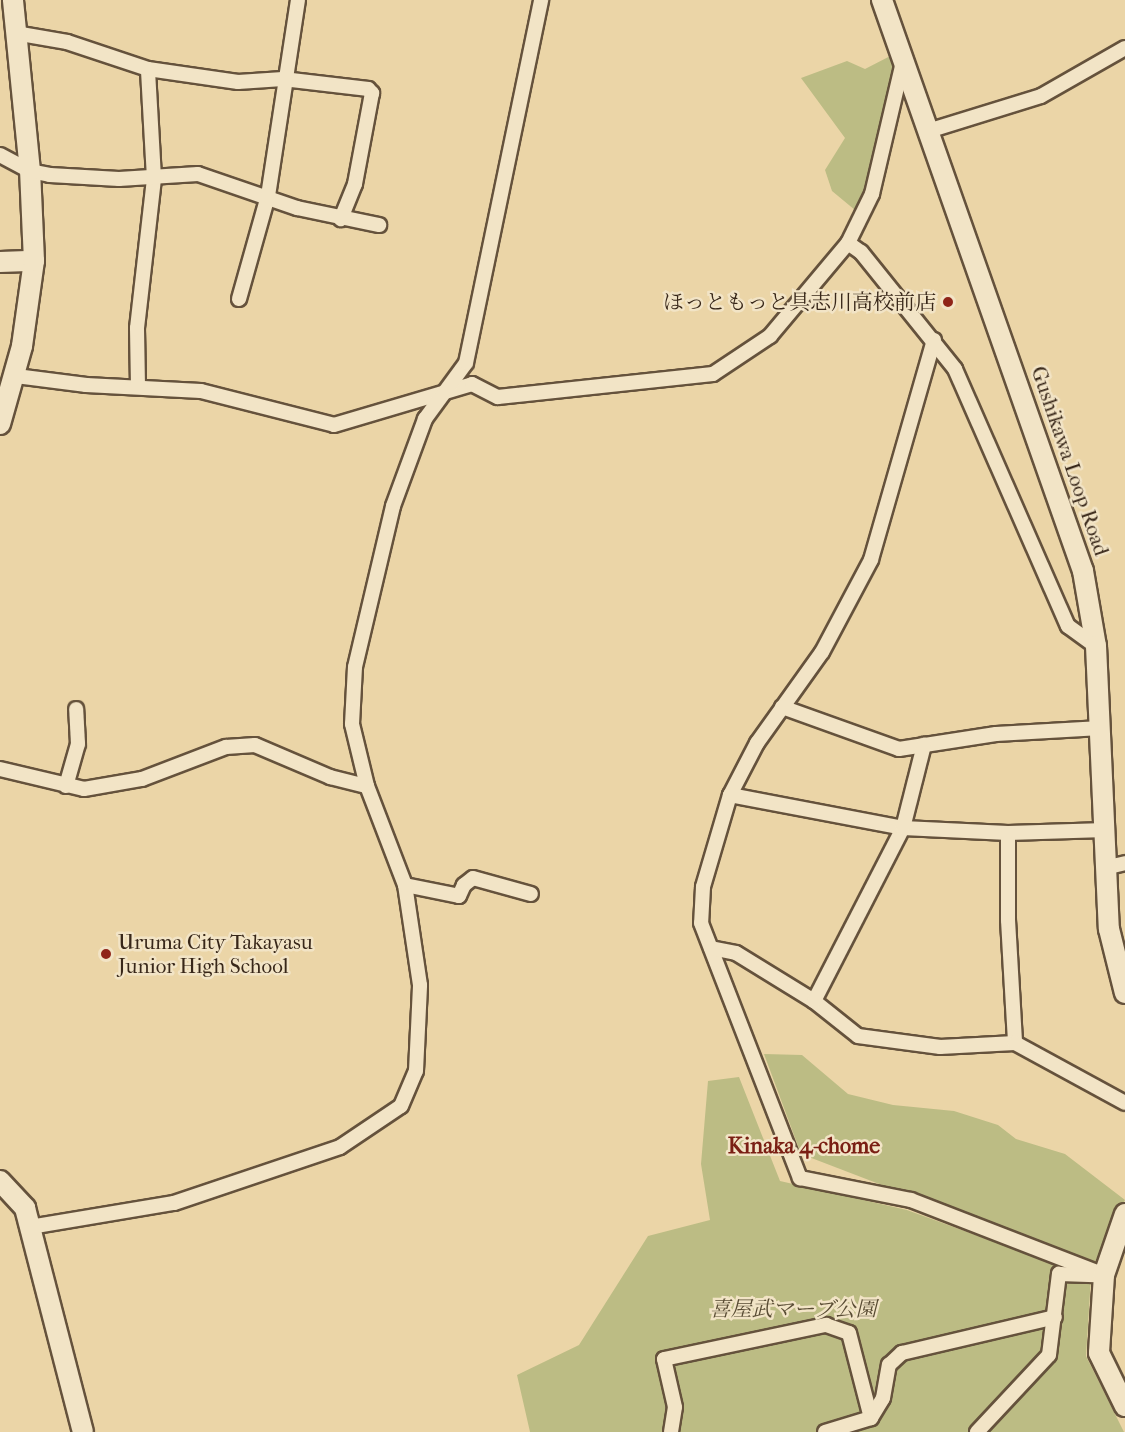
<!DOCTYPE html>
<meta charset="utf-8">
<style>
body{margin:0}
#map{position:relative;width:1125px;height:1432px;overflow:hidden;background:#ebd5a7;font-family:"IM FELL French Canon","Noto Serif JP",serif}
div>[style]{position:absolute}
.green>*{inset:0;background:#bcbc84}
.roads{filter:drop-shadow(2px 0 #65523c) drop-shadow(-2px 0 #65523c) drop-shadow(0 2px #65523c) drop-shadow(0 -2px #65523c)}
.minor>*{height:14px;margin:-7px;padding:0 7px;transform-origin:7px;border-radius:7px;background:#f2e4c6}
.secondary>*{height:20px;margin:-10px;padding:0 10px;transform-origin:10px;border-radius:10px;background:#f2e4c6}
.dots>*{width:16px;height:16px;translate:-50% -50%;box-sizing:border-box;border:3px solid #f2e4c6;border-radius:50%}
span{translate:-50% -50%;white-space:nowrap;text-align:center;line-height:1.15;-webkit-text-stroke:5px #f2e4c6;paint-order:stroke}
.poi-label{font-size:21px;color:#382719}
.right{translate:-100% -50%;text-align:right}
.left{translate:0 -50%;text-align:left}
.street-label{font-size:21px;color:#382719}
.park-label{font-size:21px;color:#594c34;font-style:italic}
.neighbourhood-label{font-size:22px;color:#7a1f14;font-weight:700}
</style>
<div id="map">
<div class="green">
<div style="clip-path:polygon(900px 51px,861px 215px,832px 191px,825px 170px,845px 138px,801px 78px,847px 61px,865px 69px)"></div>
<div style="clip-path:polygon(764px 1054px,802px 1055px,848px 1094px,893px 1105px,954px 1111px,998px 1125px,1016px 1139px,1065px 1154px,1125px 1200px,1093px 1266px,801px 1154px)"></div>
<div style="clip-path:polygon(739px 1077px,780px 1181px,907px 1210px,1091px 1277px,1086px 1356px,1124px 1432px,530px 1432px,517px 1375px,579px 1345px,648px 1236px,710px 1220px,701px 1164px,708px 1081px)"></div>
</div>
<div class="roads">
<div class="minor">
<div style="left:15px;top:33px;width:53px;rotate:9.8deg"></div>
<div style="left:67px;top:42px;width:85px;rotate:18.4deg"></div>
<div style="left:148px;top:69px;width:91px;rotate:8.2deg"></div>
<div style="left:238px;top:82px;width:45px;rotate:-3.8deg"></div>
<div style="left:283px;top:79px;width:86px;rotate:6.7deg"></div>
<div style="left:368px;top:89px;width:6px;rotate:45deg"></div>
<div style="left:372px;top:93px;width:93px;rotate:100.6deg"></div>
<div style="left:355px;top:184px;width:38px;rotate:112deg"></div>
<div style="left:928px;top:131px;width:118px;rotate:-17.2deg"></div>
<div style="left:1041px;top:96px;width:97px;rotate:-29.7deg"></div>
<div style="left:0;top:155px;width:34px;rotate:28deg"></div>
<div style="left:30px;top:171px;width:20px;rotate:11deg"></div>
<div style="left:50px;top:175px;width:69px;rotate:3.3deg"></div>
<div style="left:119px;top:179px;width:79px;rotate:-3.6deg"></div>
<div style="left:198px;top:174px;width:105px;rotate:19deg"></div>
<div style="left:297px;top:208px;width:84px;rotate:11.7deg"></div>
<div style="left:848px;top:243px;width:16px;rotate:35deg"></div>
<div style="left:861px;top:252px;width:150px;rotate:51.2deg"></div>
<div style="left:955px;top:369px;width:281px;rotate:66.3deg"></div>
<div style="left:1068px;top:626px;width:34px;rotate:36deg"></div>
<div style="left:239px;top:299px;width:107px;rotate:-74.3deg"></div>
<div style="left:268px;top:196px;width:198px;rotate:-81.3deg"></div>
<div style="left:934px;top:340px;width:229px;rotate:106deg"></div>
<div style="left:871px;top:560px;width:104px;rotate:118deg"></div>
<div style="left:822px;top:652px;width:112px;rotate:125.5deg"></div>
<div style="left:757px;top:743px;width:59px;rotate:117.4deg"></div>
<div style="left:730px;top:795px;width:96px;rotate:106.4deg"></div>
<div style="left:703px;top:887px;width:36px;rotate:93deg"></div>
<div style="left:701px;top:923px;width:274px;rotate:68.8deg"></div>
<div style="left:800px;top:1178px;width:113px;rotate:11.2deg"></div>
<div style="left:911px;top:1200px;width:207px;rotate:21.2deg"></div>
<div style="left:16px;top:376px;width:71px;rotate:7.3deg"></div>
<div style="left:86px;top:385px;width:115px;rotate:3deg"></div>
<div style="left:201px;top:391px;width:137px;rotate:14.3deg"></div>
<div style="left:334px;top:425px;width:144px;rotate:-16.5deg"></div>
<div style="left:472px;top:384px;width:29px;rotate:27deg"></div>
<div style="left:498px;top:397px;width:216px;rotate:-6.1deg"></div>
<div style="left:713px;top:374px;width:69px;rotate:-33.7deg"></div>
<div style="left:770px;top:336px;width:121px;rotate:-50deg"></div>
<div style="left:848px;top:243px;width:55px;rotate:-63.9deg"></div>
<div style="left:872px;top:194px;width:136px;rotate:-76.8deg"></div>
<div style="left:138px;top:386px;width:58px;rotate:-91deg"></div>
<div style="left:137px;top:328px;width:151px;rotate:-83.5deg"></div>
<div style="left:154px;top:178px;width:109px;rotate:-93.2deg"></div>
<div style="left:782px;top:707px;width:124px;rotate:19.7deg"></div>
<div style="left:899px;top:749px;width:98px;rotate:-8.8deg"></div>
<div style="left:996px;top:734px;width:105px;rotate:-3.3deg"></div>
<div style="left:0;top:769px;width:86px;rotate:13.4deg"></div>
<div style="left:84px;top:789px;width:59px;rotate:-9.8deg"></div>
<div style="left:142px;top:779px;width:90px;rotate:-20.9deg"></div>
<div style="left:226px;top:747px;width:29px;rotate:-4deg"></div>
<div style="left:255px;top:745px;width:82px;rotate:23.1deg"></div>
<div style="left:330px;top:777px;width:38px;rotate:14deg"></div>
<div style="left:66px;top:786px;width:44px;rotate:-74.1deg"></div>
<div style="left:78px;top:744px;width:35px;rotate:-93deg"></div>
<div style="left:730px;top:795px;width:176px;rotate:10.8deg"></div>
<div style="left:903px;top:828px;width:105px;rotate:2.7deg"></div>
<div style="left:1008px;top:833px;width:98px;rotate:-1.8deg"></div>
<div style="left:1008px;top:833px;width:87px;rotate:90deg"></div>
<div style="left:1008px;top:920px;width:123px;rotate:86.7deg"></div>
<div style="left:1104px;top:868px;width:22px;rotate:-13deg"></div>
<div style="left:405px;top:885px;width:55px;rotate:11.5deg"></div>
<div style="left:459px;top:896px;width:12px;rotate:-66deg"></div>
<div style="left:464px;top:885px;width:11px;rotate:-38deg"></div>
<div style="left:473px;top:878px;width:60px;rotate:15.4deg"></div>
<div style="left:711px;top:948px;width:25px;rotate:11deg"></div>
<div style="left:736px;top:953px;width:92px;rotate:31.6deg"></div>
<div style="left:814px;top:1001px;width:56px;rotate:38.5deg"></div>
<div style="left:858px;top:1036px;width:83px;rotate:7.6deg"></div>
<div style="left:940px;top:1047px;width:75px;rotate:-3.1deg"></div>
<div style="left:1015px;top:1043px;width:125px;rotate:28.6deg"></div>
<div style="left:814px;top:1001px;width:195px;rotate:-62.8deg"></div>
<div style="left:903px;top:828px;width:86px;rotate:-75.8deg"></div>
<div style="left:30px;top:1227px;width:146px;rotate:-9.5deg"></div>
<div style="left:174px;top:1203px;width:175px;rotate:-18.6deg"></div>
<div style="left:340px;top:1147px;width:73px;rotate:-33.9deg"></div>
<div style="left:401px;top:1106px;width:38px;rotate:-67deg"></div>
<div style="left:416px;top:1071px;width:86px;rotate:-87.3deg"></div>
<div style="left:420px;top:985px;width:101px;rotate:-98.5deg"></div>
<div style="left:405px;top:885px;width:106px;rotate:-111deg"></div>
<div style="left:367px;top:786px;width:64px;rotate:-103.6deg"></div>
<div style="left:352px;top:724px;width:57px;rotate:-87deg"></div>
<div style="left:355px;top:667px;width:165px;rotate:-76.7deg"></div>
<div style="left:393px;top:506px;width:93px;rotate:-69.8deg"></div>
<div style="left:425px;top:419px;width:69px;rotate:-53.8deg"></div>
<div style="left:466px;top:363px;width:371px;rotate:-78.3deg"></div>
<div style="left:671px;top:1432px;width:25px;rotate:-81deg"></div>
<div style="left:675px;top:1407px;width:49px;rotate:-102.9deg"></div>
<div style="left:664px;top:1359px;width:166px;rotate:-11.9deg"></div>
<div style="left:826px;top:1325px;width:24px;rotate:19deg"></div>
<div style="left:849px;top:1333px;width:88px;rotate:75.5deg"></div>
<div style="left:825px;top:1432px;width:48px;rotate:-16.9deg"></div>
<div style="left:871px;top:1418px;width:23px;rotate:-59deg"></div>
<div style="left:883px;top:1398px;width:34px;rotate:-80deg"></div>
<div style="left:889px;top:1365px;width:18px;rotate:-43deg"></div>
<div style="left:902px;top:1353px;width:157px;rotate:-13.2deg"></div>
<div style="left:977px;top:1432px;width:105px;rotate:-46.9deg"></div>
<div style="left:1049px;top:1355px;width:82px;rotate:-83deg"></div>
<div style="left:1059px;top:1274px;width:37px;rotate:2deg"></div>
</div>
<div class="secondary">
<div style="left:882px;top:0;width:605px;rotate:70.61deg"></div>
<div style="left:1083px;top:571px;width:76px;rotate:80.2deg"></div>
<div style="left:1096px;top:646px;width:283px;rotate:87.4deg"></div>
<div style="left:1109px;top:929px;width:66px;rotate:76deg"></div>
<div style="left:0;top:262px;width:34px;rotate:-2deg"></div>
<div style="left:0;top:424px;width:81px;rotate:-74.2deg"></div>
<div style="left:22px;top:346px;width:86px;rotate:-82deg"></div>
<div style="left:34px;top:261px;width:90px;rotate:-92.5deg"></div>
<div style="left:30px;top:171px;width:172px;rotate:-95.7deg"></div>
<div style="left:0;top:1181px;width:37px;rotate:47deg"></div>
<div style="left:25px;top:1208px;width:231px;rotate:75.5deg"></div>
<div style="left:1125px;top:1214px;width:65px;rotate:109deg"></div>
<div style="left:1104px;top:1275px;width:78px;rotate:93.7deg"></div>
<div style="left:1099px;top:1353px;width:59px;rotate:63.9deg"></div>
</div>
</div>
<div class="dots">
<div style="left:948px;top:302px;background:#8f2418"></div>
<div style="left:106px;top:954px;background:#8f2418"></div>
</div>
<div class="poi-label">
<span class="right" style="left:936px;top:302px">ほっともっと具志川高校前店</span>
<span class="left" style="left:118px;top:954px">Uruma City Takayasu<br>Junior High School</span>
</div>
<div class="street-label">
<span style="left:1070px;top:461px;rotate:71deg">Gushikawa Loop Road</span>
</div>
<div class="park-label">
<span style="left:793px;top:1309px">喜屋武マーブ公園</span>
</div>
<div class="neighbourhood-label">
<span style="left:804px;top:1147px">Kinaka 4-chome</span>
</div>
</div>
